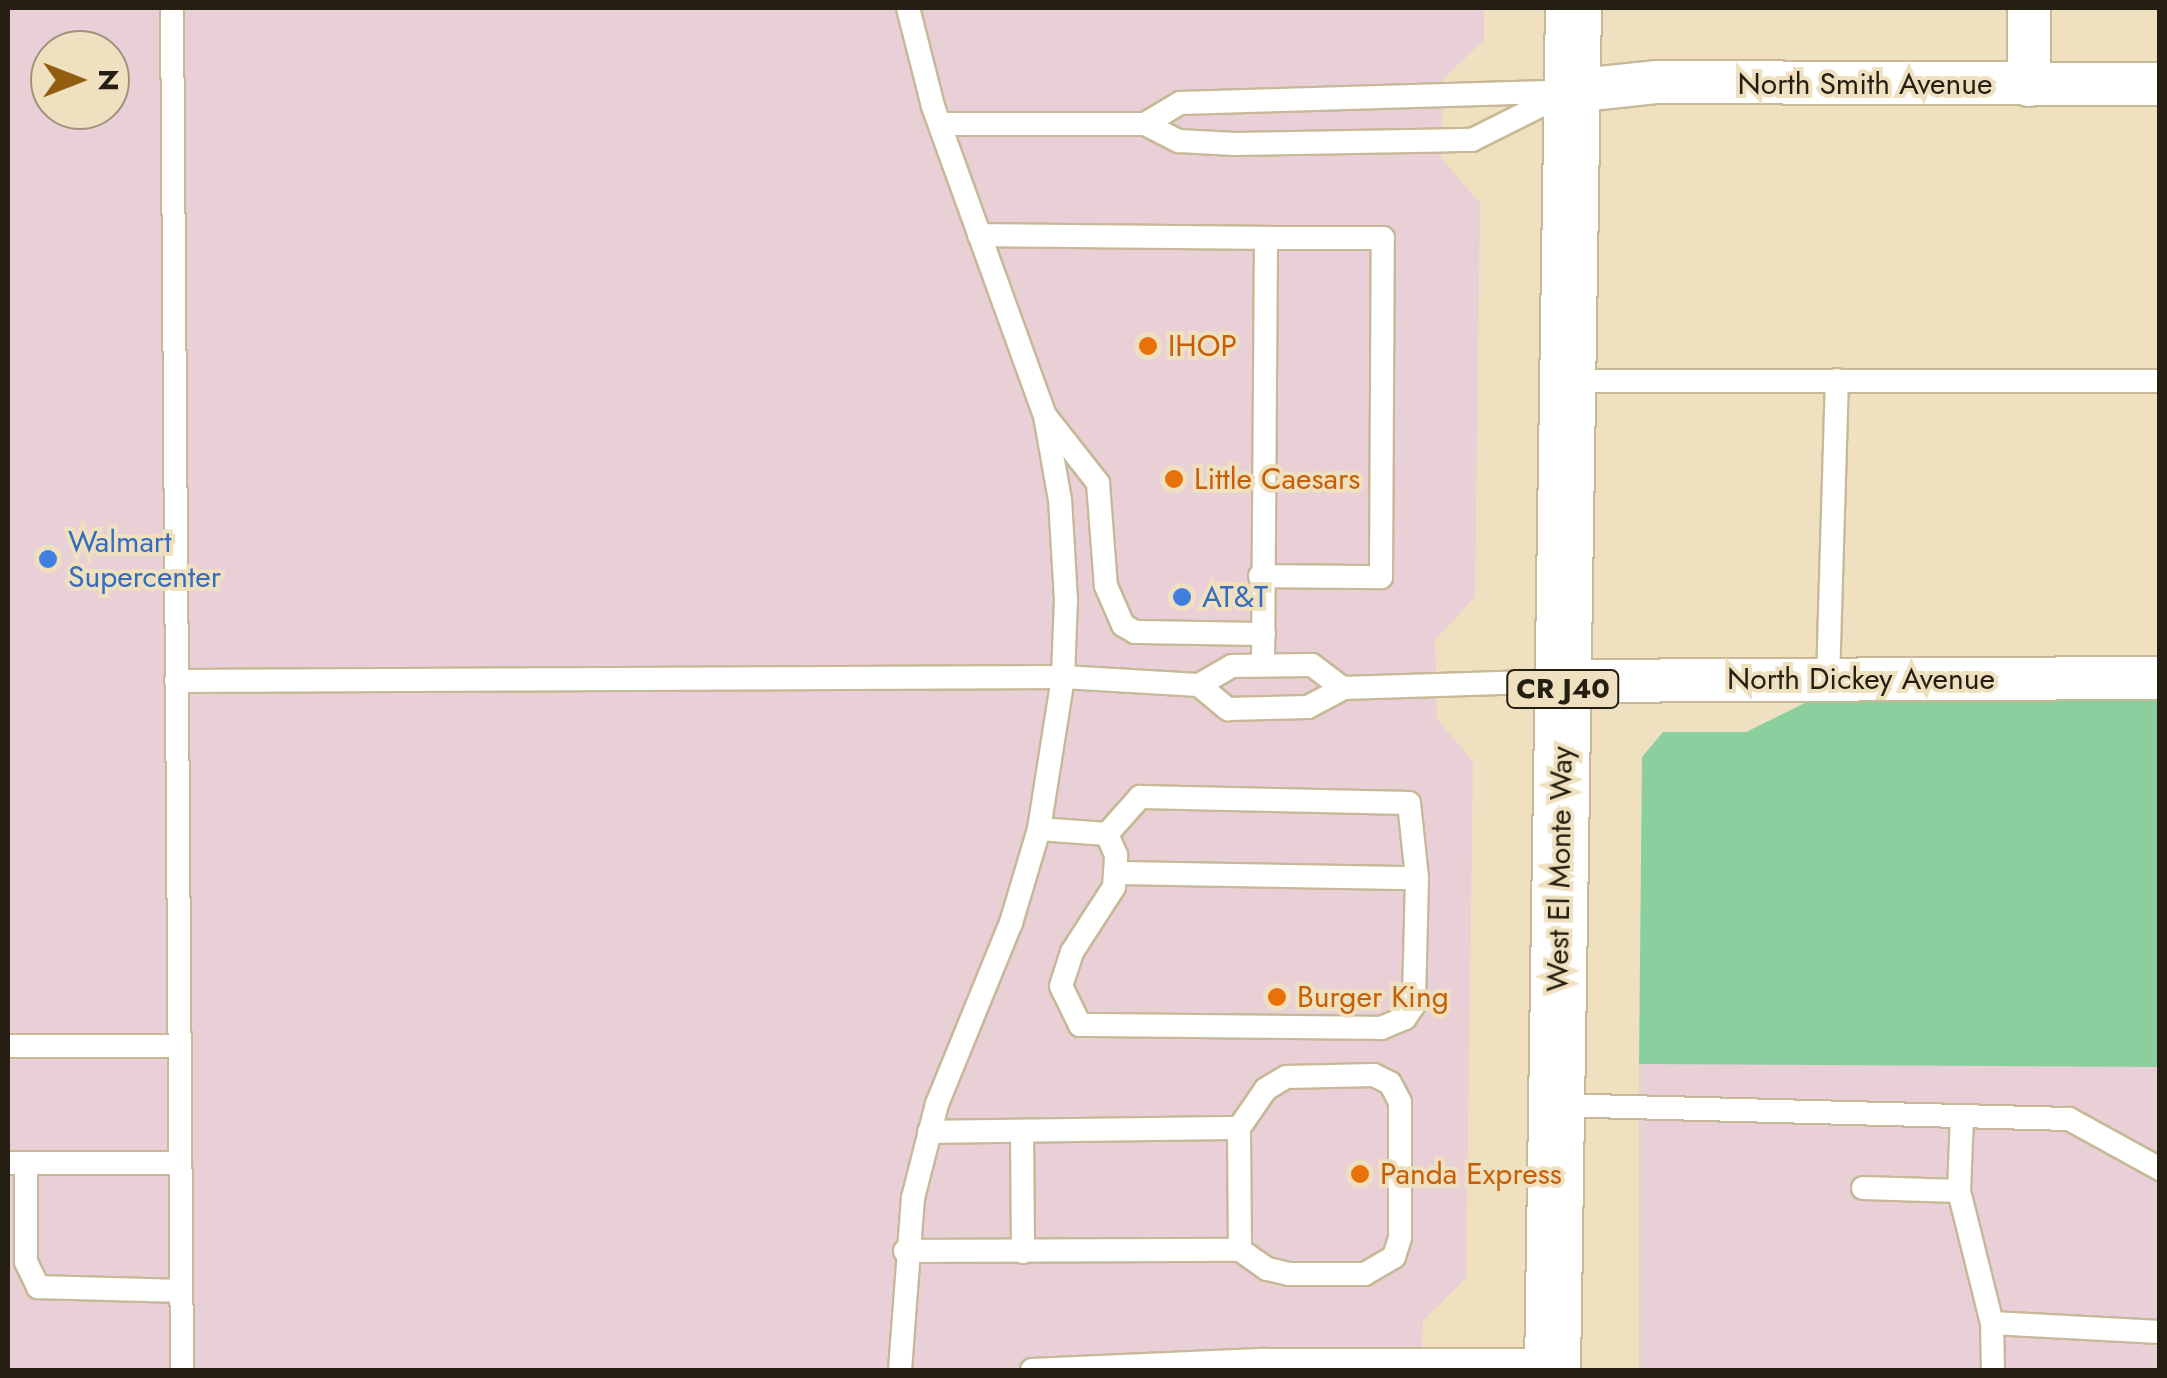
<!DOCTYPE html>
<style>
body{margin:0}
#map{position:relative;width:2167px;height:1378px;overflow:hidden;background:#efe0bf;font-family:Jost,sans-serif}
div>[style]{position:absolute}
.commercial>*{inset:0;background:#e9d0d7;transform-origin:0 0}
.green>*{inset:0;background:#8bcf9e}
.roads{filter:drop-shadow(2px 0 #c7b998) drop-shadow(-2px 0 #c7b998) drop-shadow(0 2px #c7b998) drop-shadow(0 -2px #c7b998)}
.lane>*{height:22px;margin:-11px;padding:0 11px;transform-origin:11px;border-radius:11px;background:#fff}
.street>*{height:42px;margin:-21px;padding:0 21px;transform-origin:21px;border-radius:21px;background:#fff}
.primary>*{height:55px;margin:-27.5px;padding:0 27.5px;transform-origin:27.5px;border-radius:27.5px;background:#fff}
.dots>*{width:28px;height:28px;translate:-50% -50%;box-sizing:border-box;border:5px solid #efe0bf;border-radius:50%}
span{translate:-50% -50%;white-space:nowrap;text-align:center;line-height:1.15;-webkit-text-stroke:8px #efe0bf;paint-order:stroke}
.shield-label span{padding:2px 8px;background:#efe0bf;border:2px solid;border-radius:8px;-webkit-text-stroke-width:0}
.shield-label{font-size:28px;color:#241f12;font-weight:700}
.street-label{font-size:30px;color:#241f12}
.food-label{font-size:30px;color:#c56008}
.left{translate:0 -50%;text-align:left}
.shop-label{font-size:30px;color:#366cbe}
.frame{position:absolute;inset:0;border:10px solid #241f12;pointer-events:none}
.north{position:absolute;left:30px;top:30px;width:100px;height:100px;box-sizing:border-box;background:#efe0bf;border:2px solid #9e937a;border-radius:50%;rotate:90deg;font-size:28px;font-weight:700;line-height:40px;text-align:center;color:#241f12}
.north::after{content:'';display:block;margin:auto;width:35px;height:45px;background:#915e10;clip-path:polygon(50% 0,100% 100%,50% 72%,0 100%)}
</style>
<div id="map">
<div class="commercial">
<div style="clip-path:polygon(evenodd,8px 8px,1484px 8px,1484px 40px,1443px 79px,1441px 158px,1480px 203px,1475px 597px,1435px 640px,1437px 719px,1473px 761px,1466px 1278px,1423px 1320px,1421px 1370px,8px 1370px,8px 8px,50px 50px,110px 50px,110px 110px,50px 110px,50px 50px)"></div>
<div style="left:1639px;top:1064px;width:520px;height:306px"></div>
</div>
<div class="green">
<div style="clip-path:polygon(1817px 697px,2159px 698px,2159px 1067px,1639px 1064px,1642px 757px,1663px 732px,1746px 732px)"></div>
</div>
<div class="roads">
<div class="lane">
<div style="left:172px;top:8px;width:1362px;rotate:89.58deg"></div>
<div style="left:940px;top:124px;width:205px"></div>
<div style="left:1145px;top:124px;width:38px;rotate:27deg"></div>
<div style="left:1179px;top:141px;width:56px;rotate:3.1deg"></div>
<div style="left:1235px;top:144px;width:237px;rotate:-1deg"></div>
<div style="left:1472px;top:140px;width:110px;rotate:-26.6deg"></div>
<div style="left:1145px;top:124px;width:41px;rotate:-31deg"></div>
<div style="left:1180px;top:103px;width:376px;rotate:-1.7deg"></div>
<div style="left:979px;top:235px;width:287px;rotate:0.6deg"></div>
<div style="left:1266px;top:238px;width:427px;rotate:90.4deg"></div>
<div style="left:1568px;top:381px;width:592px"></div>
<div style="left:1047px;top:418px;width:83px;rotate:51.9deg"></div>
<div style="left:1098px;top:483px;width:103px;rotate:85.6deg"></div>
<div style="left:1106px;top:586px;width:43px;rotate:66.4deg"></div>
<div style="left:1123px;top:625px;width:14px;rotate:30deg"></div>
<div style="left:1135px;top:632px;width:129px;rotate:0.9deg"></div>
<div style="left:1260px;top:576px;width:121px;rotate:0.5deg"></div>
<div style="left:1381px;top:577px;width:339px;rotate:-89.7deg"></div>
<div style="left:1383px;top:238px;width:117px;rotate:180deg"></div>
<div style="left:1828px;top:680px;width:300px;rotate:-88.3deg"></div>
<div style="left:176px;top:681px;width:887px;rotate:-0.26deg"></div>
<div style="left:1063px;top:677px;width:136px;rotate:3.4deg"></div>
<div style="left:1199px;top:685px;width:38px;rotate:-30deg"></div>
<div style="left:1232px;top:666px;width:80px;rotate:-0.7deg"></div>
<div style="left:1312px;top:665px;width:39px;rotate:37deg"></div>
<div style="left:1199px;top:685px;width:38px;rotate:40deg"></div>
<div style="left:1228px;top:709px;width:80px;rotate:-1.4deg"></div>
<div style="left:1308px;top:707px;width:40px;rotate:-28deg"></div>
<div style="left:1343px;top:688px;width:220px;rotate:-1.8deg"></div>
<div style="left:1039px;top:829px;width:68px;rotate:4.2deg"></div>
<div style="left:1107px;top:834px;width:50px;rotate:-48.3deg"></div>
<div style="left:1140px;top:797px;width:269px;rotate:1.3deg"></div>
<div style="left:1409px;top:803px;width:75px;rotate:83.9deg"></div>
<div style="left:1417px;top:878px;width:127px;rotate:91.4deg"></div>
<div style="left:1414px;top:1005px;width:16px;rotate:125deg"></div>
<div style="left:1405px;top:1018px;width:26px;rotate:157deg"></div>
<div style="left:1381px;top:1028px;width:301px;rotate:-179.4deg"></div>
<div style="left:1080px;top:1025px;width:43px;rotate:-116deg"></div>
<div style="left:1061px;top:986px;width:36px;rotate:-72deg"></div>
<div style="left:1072px;top:952px;width:77px;rotate:-57.1deg"></div>
<div style="left:1114px;top:887px;width:32px;rotate:-86deg"></div>
<div style="left:1116px;top:855px;width:23px;rotate:-113deg"></div>
<div style="left:1117px;top:873px;width:300px;rotate:1deg"></div>
<div style="left:8px;top:1046px;width:171px"></div>
<div style="left:1555px;top:1105px;width:514px;rotate:1.56deg"></div>
<div style="left:2069px;top:1119px;width:104px;rotate:28.8deg"></div>
<div style="left:1239px;top:1128px;width:47px;rotate:-55.3deg"></div>
<div style="left:1266px;top:1089px;width:23px;rotate:-31deg"></div>
<div style="left:1286px;top:1077px;width:88px;rotate:-1.3deg"></div>
<div style="left:1374px;top:1075px;width:18px;rotate:27deg"></div>
<div style="left:1390px;top:1083px;width:21px;rotate:62deg"></div>
<div style="left:1400px;top:1102px;width:136px;rotate:90deg"></div>
<div style="left:1400px;top:1238px;width:20px;rotate:108deg"></div>
<div style="left:1394px;top:1257px;width:34px;rotate:150deg"></div>
<div style="left:1365px;top:1274px;width:76px;rotate:180deg"></div>
<div style="left:1289px;top:1274px;width:23px;rotate:-167deg"></div>
<div style="left:1267px;top:1269px;width:33px;rotate:-145deg"></div>
<div style="left:1022px;top:1131px;width:121px;rotate:89.5deg"></div>
<div style="left:8px;top:1163px;width:171px"></div>
<div style="left:26px;top:1163px;width:99px;rotate:90deg"></div>
<div style="left:26px;top:1262px;width:28px;rotate:64deg"></div>
<div style="left:38px;top:1287px;width:143px;rotate:1.6deg"></div>
<div style="left:1863px;top:1188px;width:96px;rotate:1.8deg"></div>
<div style="left:1959px;top:1191px;width:75px;rotate:-87.7deg"></div>
<div style="left:1959px;top:1191px;width:136px;rotate:76deg"></div>
<div style="left:1992px;top:1323px;width:168px;rotate:3.1deg"></div>
<div style="left:905px;top:1251px;width:335px;rotate:-0.2deg"></div>
<div style="left:1240px;top:1250px;width:122px;rotate:-90.5deg"></div>
<div style="left:1239px;top:1128px;width:310px;rotate:179.3deg"></div>
<div style="left:1992px;top:1323px;width:47px;rotate:88.8deg"></div>
<div style="left:900px;top:1370px;width:172px;rotate:-85.7deg"></div>
<div style="left:913px;top:1198px;width:97px;rotate:-75.7deg"></div>
<div style="left:937px;top:1104px;width:196px;rotate:-67.8deg"></div>
<div style="left:1011px;top:923px;width:98px;rotate:-73.4deg"></div>
<div style="left:1039px;top:829px;width:154px;rotate:-81deg"></div>
<div style="left:1063px;top:677px;width:77px;rotate:-87.8deg"></div>
<div style="left:1066px;top:600px;width:100px;rotate:-93.4deg"></div>
<div style="left:1060px;top:500px;width:85px;rotate:-100.1deg"></div>
<div style="left:1045px;top:416px;width:330px;rotate:-109.9deg"></div>
<div style="left:933px;top:106px;width:101px;rotate:-104.3deg"></div>
<div style="left:1032px;top:1370px;width:233px;rotate:-2.5deg"></div>
<div style="left:1265px;top:1360px;width:287px"></div>
</div>
<div class="street">
<div style="left:2029px;top:8px;width:77px;rotate:90deg"></div>
<div style="left:1572px;top:91px;width:84px;rotate:-6.1deg"></div>
<div style="left:1656px;top:82px;width:504px;rotate:0.23deg"></div>
<div style="left:1563px;top:681px;width:597px;rotate:-0.29deg"></div>
</div>
<div class="primary">
<div style="left:1552px;top:1370px;width:1362px;rotate:-89.12deg"></div>
</div>
</div>
<div class="dots">
<div style="left:1148px;top:346px;background:#e8710a"></div>
<div style="left:1174px;top:479px;background:#e8710a"></div>
<div style="left:48px;top:559px;background:#3f7fe0"></div>
<div style="left:1182px;top:597px;background:#3f7fe0"></div>
<div style="left:1277px;top:997px;background:#e8710a"></div>
<div style="left:1360px;top:1174px;background:#e8710a"></div>
</div>
<div class="shield-label">
<span style="left:1563px;top:689px">CR J40</span>
</div>
<div class="street-label">
<span style="left:1865px;top:84px">North Smith Avenue</span>
<span style="left:1861px;top:679px">North Dickey Avenue</span>
<span style="left:1560px;top:869px;rotate:-89deg">West El Monte Way</span>
</div>
<div class="food-label">
<span class="left" style="left:1168px;top:346px">IHOP</span>
<span class="left" style="left:1194px;top:479px">Little Caesars</span>
<span class="left" style="left:1297px;top:997px">Burger King</span>
<span class="left" style="left:1380px;top:1174px">Panda Express</span>
</div>
<div class="shop-label">
<span class="left" style="left:68px;top:559px">Walmart<br>Supercenter</span>
<span class="left" style="left:1202px;top:597px">AT&amp;T</span>
</div>
<div class="frame"></div>
<div class="north">N</div>
</div>
